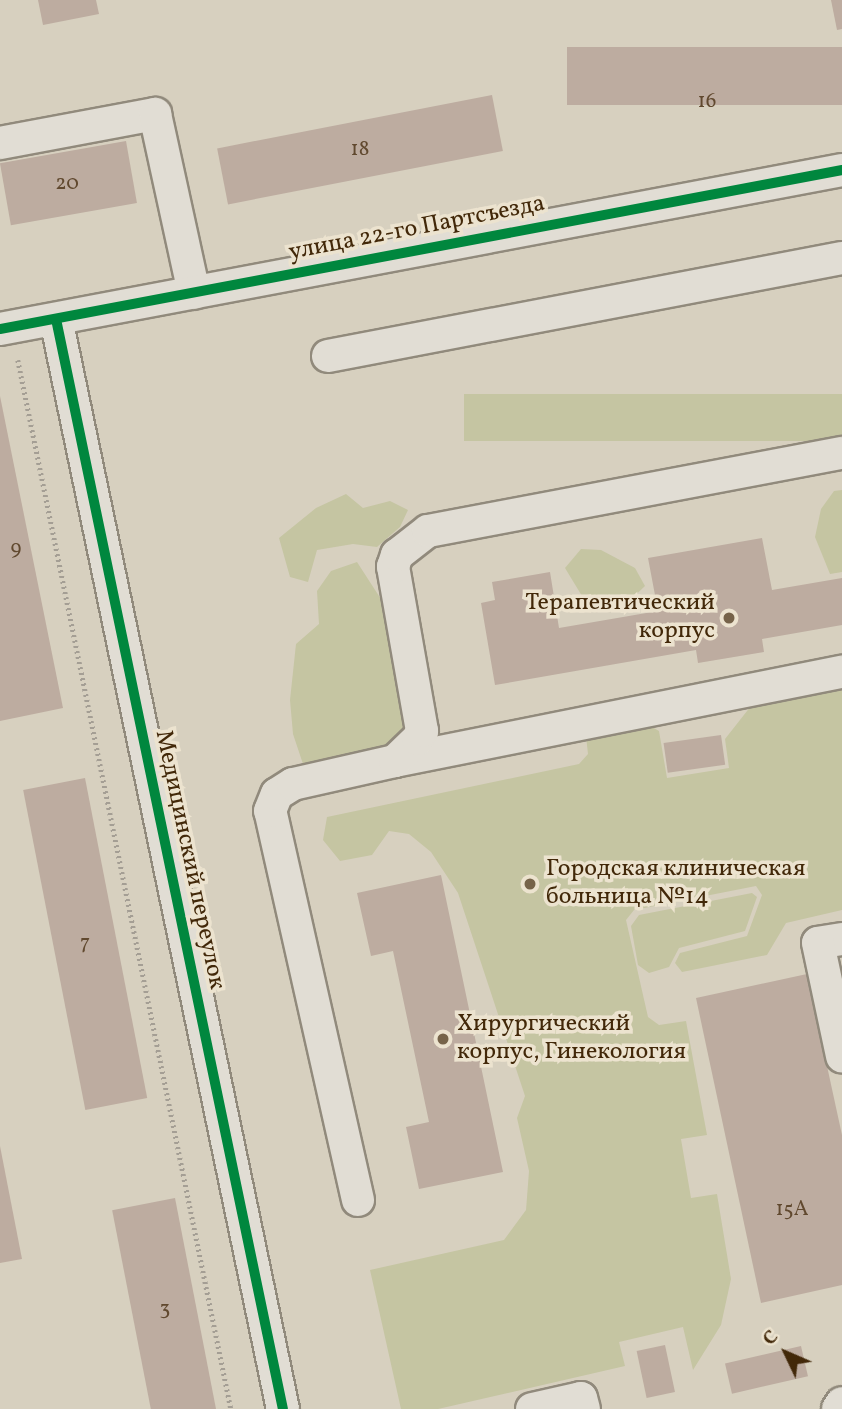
<!DOCTYPE html>
<meta charset="utf-8">
<style>
body{margin:0}
#map{position:relative;width:842px;height:1409px;overflow:hidden;background:#d7d0bf;font-family:Vollkorn,serif}
div>[style]{position:absolute}
.green>*{inset:0;background:#c5c5a2;transform-origin:0 0}
.building>*{inset:0;background:#bdaca0;transform-origin:0 0}
.path>*{height:4.5px;margin-top:-2.25px;transform-origin:0;background:repeating-linear-gradient(90deg,#a49e94 0 2px,transparent 0 5.5px)}
.roads{filter:drop-shadow(2px 0 #918a7c) drop-shadow(-2px 0 #918a7c) drop-shadow(0 2px #918a7c) drop-shadow(0 -2px #918a7c)}
.minor>*{height:32px;margin:-16px;padding:0 16px;transform-origin:16px;border-radius:16px;background:#e1ddd4}
.cycleway>*{height:10px;margin:-5px;padding:0 5px;transform-origin:5px;border-radius:5px;background:#00873e}
.dots>*{width:19px;height:19px;translate:-50% -50%;box-sizing:border-box;border:4px solid #ece3cf;border-radius:50%}
span{translate:-50% -50%;white-space:nowrap;text-align:center;line-height:1.15;-webkit-text-stroke:7px #ece3cf;paint-order:stroke}
.number-label{font-size:21px;color:#61492f}
.number-label span{-webkit-text-stroke-width:0}
.street-label{font-size:24px;color:#422809}
.poi-label{font-size:24px;color:#422809}
.right{translate:-100% -50%;text-align:right}
.left{translate:0 -50%;text-align:left}
.north{position:absolute;left:751px;top:1318px;width:70px;height:70px;-webkit-text-stroke:5px #ece3cf;paint-order:stroke;rotate:314deg;font-size:19px;font-weight:700;line-height:28px;text-align:center;color:#422809}
.north::after{content:'';display:block;margin:auto;width:24px;height:32px;background:#422809;clip-path:polygon(50% 0,100% 100%,50% 72%,0 100%)}
</style>
<div id="map">
<div class="green">
<div style="left:842px;top:394px;width:47px;height:378px;rotate:90deg"></div>
<div style="clip-path:polygon(842px 490px,842px 572px,830px 574px,815px 537px,821px 509px,834px 491px)"></div>
<div style="clip-path:polygon(346px 494px,363px 508px,390px 501px,408px 510px,400px 527px,377px 547px,353px 544px,317px 550px,308px 582px,290px 577px,279px 538px,316px 508px)"></div>
<div style="clip-path:polygon(581px 549px,601px 550px,635px 568px,645px 586px,623px 607px,582px 596px,565px 568px)"></div>
<div style="clip-path:polygon(357px 562px,388px 610px,410px 719px,401px 738px,377px 752px,304px 767px,293px 734px,290px 700px,296px 644px,319px 624px,317px 591px,331px 571px)"></div>
<div style="clip-path:polygon(842px 677px,842px 910px,786px 923px,767px 955px,682px 972px,675px 963px,680px 953px,747px 936px,762px 895px,756px 886px,634px 910px,626px 920px,648px 1017px,659px 1025px,686px 1021px,707px 1135px,681px 1139px,691px 1198px,717px 1194px,731px 1279px,721px 1325px,693px 1370px,683px 1327px,619px 1342px,625px 1366px,438px 1409px,401px 1409px,370px 1270px,504px 1240px,526px 1210px,529px 1171px,517px 1118px,525px 1096px,458px 893px,431px 852px,409px 834px,389px 831px,372px 855px,340px 861px,323px 840px,327px 817px,579px 764px,588px 754px,586px 736px,638px 719px,659px 731px,667px 778px,729px 768px,725px 739px,762px 692px)"></div>
<div style="clip-path:polygon(752px 893px,757px 897px,745px 931px,679px 948px,669px 967px,649px 973px,638px 965px,631px 926px,639px 915px)"></div>
</div>
<div class="building">
<div style="clip-path:polygon(38px 0,96px 0,99px 14px,43px 25px)"></div>
<div style="clip-path:polygon(831px 0,842px 0,842px 29px,837px 30px)"></div>
<div style="left:842px;top:47px;width:58px;height:275px;rotate:90deg"></div>
<div style="left:492px;top:95px;width:57px;height:280px;rotate:79deg"></div>
<div style="left:126px;top:141px;width:63px;height:128px;rotate:80deg"></div>
<div style="clip-path:polygon(0 396px,63px 708px,0 721px)"></div>
<div style="clip-path:polygon(762px 538px,772px 590px,842px 578px,842px 625px,762px 639px,764px 652px,698px 663px,696px 650px,495px 685px,481px 603px,495px 600px,492px 582px,550px 572px,559px 628px,658px 611px,648px 558px)"></div>
<div style="left:721px;top:735px;width:30px;height:58px;rotate:82deg"></div>
<div style="left:85px;top:778px;width:326px;height:63px;rotate:79deg"></div>
<div style="clip-path:polygon(441px 875px,503px 1172px,419px 1189px,406px 1127px,429px 1122px,393px 951px,371px 956px,357px 893px)"></div>
<div style="clip-path:polygon(807px 974px,842px 1135px,842px 1285px,761px 1303px,696px 998px)"></div>
<div style="clip-path:polygon(0 1146px,22px 1259px,0 1263px)"></div>
<div style="left:175px;top:1198px;width:215px;height:64px;rotate:79deg"></div>
<div style="left:665px;top:1345px;width:48px;height:29px;rotate:78deg"></div>
<div style="left:801px;top:1346px;width:31px;height:78px;rotate:77deg"></div>
</div>
<div class="path">
<div style="left:18px;top:360px;width:1070px;rotate:78.52deg"></div>
</div>
<div class="roads">
<div class="minor">
<div style="left:0;top:143px;width:158px;rotate:-10.6deg"></div>
<div style="left:155px;top:114px;width:183px;rotate:77.7deg"></div>
<div style="left:56px;top:319px;width:1113px;rotate:78.24deg"></div>
<div style="left:0;top:329px;width:857px;rotate:-10.69deg"></div>
<div style="left:328px;top:356px;width:523px;rotate:-10.79deg"></div>
<div style="left:395px;top:761px;width:456px;rotate:-11.3deg"></div>
<div style="left:842px;top:939px;width:24px;rotate:171deg"></div>
<div style="left:818px;top:943px;width:116px;rotate:78deg"></div>
<div style="left:358px;top:1200px;width:399px;rotate:-102.7deg"></div>
<div style="left:270px;top:811px;width:18px;rotate:-68deg"></div>
<div style="left:277px;top:794px;width:19px;rotate:-32deg"></div>
<div style="left:293px;top:784px;width:105px;rotate:-12.7deg"></div>
<div style="left:395px;top:761px;width:32px;rotate:-44deg"></div>
<div style="left:418px;top:739px;width:9px;rotate:-63deg"></div>
<div style="left:422px;top:731px;width:167px;rotate:-100deg"></div>
<div style="left:393px;top:567px;width:13px;rotate:-72deg"></div>
<div style="left:397px;top:555px;width:39px;rotate:-38deg"></div>
<div style="left:428px;top:531px;width:421px;rotate:-10.7deg"></div>
<div style="left:532px;top:1409px;width:50px;rotate:-12.7deg"></div>
<div style="left:581px;top:1398px;width:11px;rotate:75deg"></div>
<div style="left:838px;top:1409px;width:7px;rotate:-56deg"></div>
</div>
</div>
<div class="cycleway">
<div style="left:56px;top:319px;width:1113px;rotate:78.24deg"></div>
<div style="left:0;top:329px;width:857px;rotate:-10.69deg"></div>
</div>
<div class="dots">
<div style="left:729px;top:618px;background:#766349"></div>
<div style="left:530px;top:884px;background:#766349"></div>
<div style="left:443px;top:1039px;background:#766349"></div>
</div>
<div class="number-label">
<span style="left:707px;top:102px">16</span>
<span style="left:360px;top:150px">18</span>
<span style="left:67px;top:184px">20</span>
<span style="left:16px;top:549px">9</span>
<span style="left:85px;top:944px">7</span>
<span style="left:792px;top:1210px">15А</span>
<span style="left:165px;top:1309px">3</span>
</div>
<div class="street-label">
<span style="left:417px;top:229px;rotate:-11deg">улица 22-го Партсъезда</span>
<span style="left:189px;top:860px;rotate:78deg">Медицинский переулок</span>
</div>
<div class="poi-label">
<span class="right" style="left:715px;top:618px">Терапевтический<br>корпус</span>
<span class="left" style="left:546px;top:884px">Городская клиническая<br>больница №14</span>
<span class="left" style="left:457px;top:1039px">Хирургический<br>корпус, Гинекология</span>
</div>
<div class="north">С</div>
</div>
